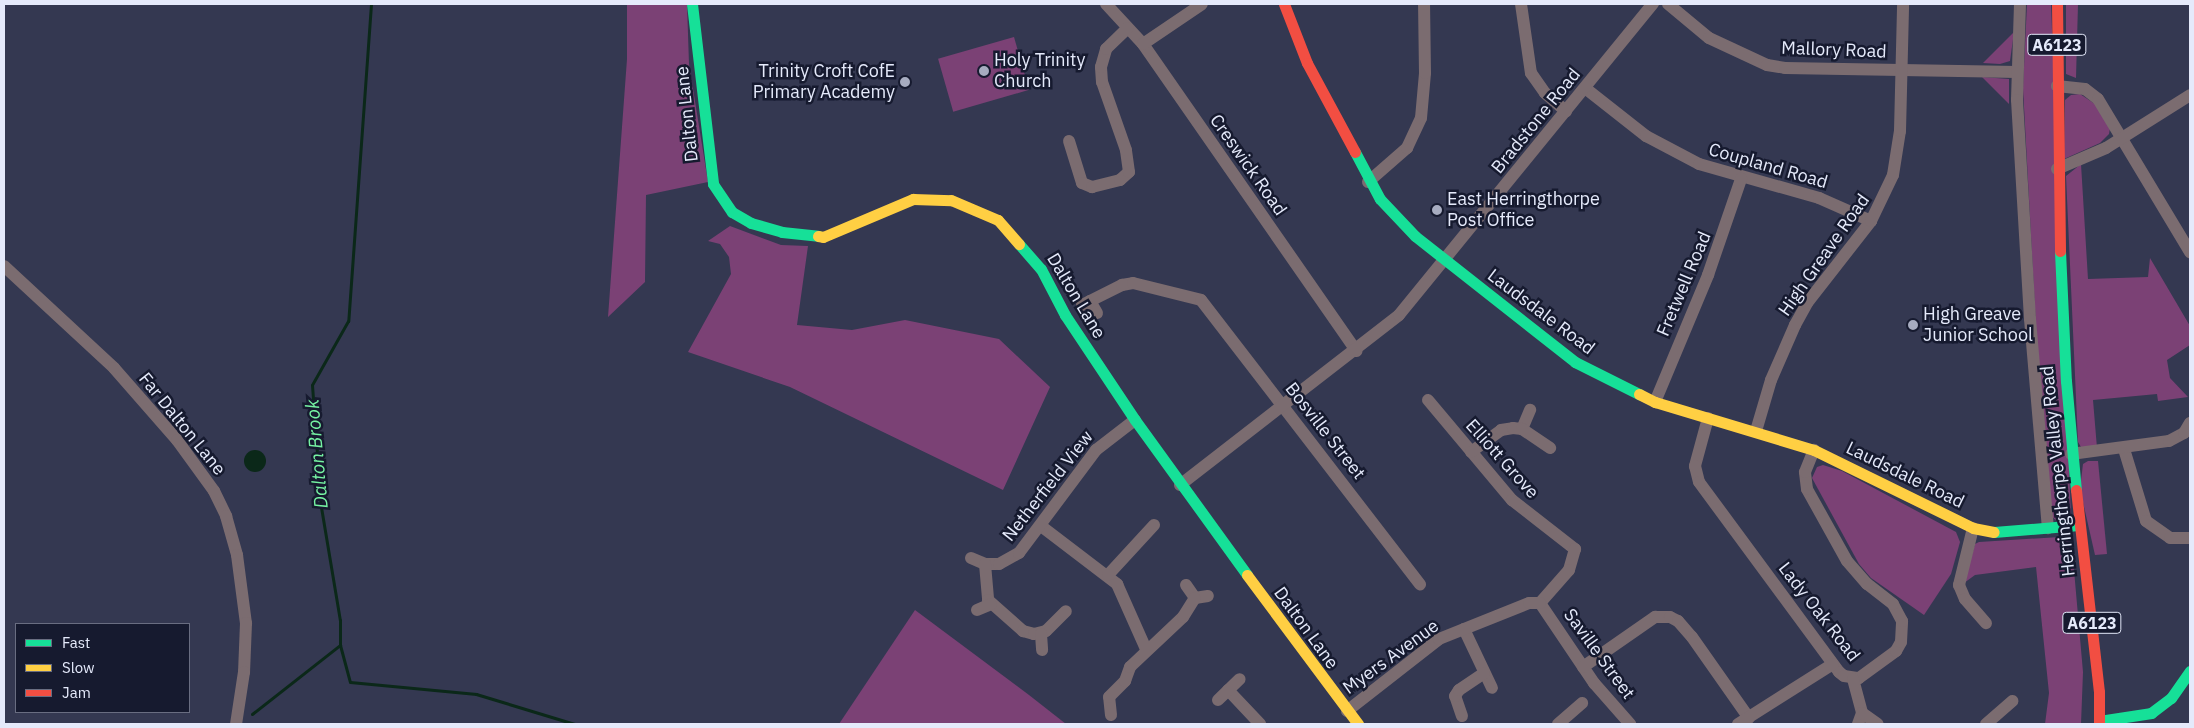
<!DOCTYPE html>
<style>
body{margin:0}
#map{position:relative;width:2194px;height:728px;overflow:hidden;background:#343851;font-family:"IBM Plex Sans",sans-serif}
div>[style]{position:absolute}
.green>*{inset:0;background:#7b4175;transform-origin:0 0}
.water>*{inset:0;background:#0b2819}
.round{border-radius:50%}
.stream>*{height:3px;margin:-1.5px;padding:0 1.5px;transform-origin:1.5px;border-radius:1.5px;background:#0b2819}
.street>*{height:12px;margin:-6px;padding:0 6px;transform-origin:6px;border-radius:6px;background:#7b6c70}
.fast>*{height:11px;margin:-5.5px;padding:0 5.5px;transform-origin:5.5px;border-radius:5.5px;background:#16e098}
.slow>*{height:11px;margin:-5.5px;padding:0 5.5px;transform-origin:5.5px;border-radius:5.5px;background:#ffcf43}
.jam>*{height:11px;margin:-5.5px;padding:0 5.5px;transform-origin:5.5px;border-radius:5.5px;background:#f24e42}
.dots>*{width:14px;height:14px;translate:-50% -50%;box-sizing:border-box;border:2px solid #161a2f;border-radius:50%}
span{translate:-50% -50%;white-space:nowrap;text-align:center;line-height:1.15;-webkit-text-stroke:5px #161a2f;paint-order:stroke}
.shield-label span{padding:1px 4px;background:#161a2f;border:1px solid;border-radius:4px;-webkit-text-stroke-width:0}
.shield-label{font-size:16px;color:#e5eafb;font-weight:700}
.street-label{font-size:18px;color:#e5eafb}
.poi-label{font-size:18px;color:#e5eafb}
.left{translate:0 -50%;text-align:left}
.right{translate:-100% -50%;text-align:right}
.water-label{font-size:19px;color:#76f3a3;font-style:italic}
.frame{position:absolute;inset:0;border:5px solid #e5eafb;pointer-events:none}
.legend{position:absolute;left:15px;top:623px;width:175px;height:90px;box-sizing:border-box;background:#161a2f;border:1px solid #696d81;margin:0;padding:6px 9px;list-style:none;font-size:15px;color:#e5eafb}
.legend li{display:flex;align-items:center;gap:10px;height:25px}
.legend b{width:25px;border:1px solid #696d81}
</style>
<div id="map">
<div class="green">
<div style="clip-path:polygon(627px 4px,687px 4px,689px 64px,708px 182px,646px 195px,645px 282px,608px 317px,627px 59px)"></div>
<div style="clip-path:polygon(2027px 4px,2051px 4px,2071px 517px,2057px 521px,2052px 517px,2039px 380px,2032px 254px,2023px 88px)"></div>
<div style="clip-path:polygon(2066px 4px,2078px 4px,2076px 78px,2066px 74px)"></div>
<div style="clip-path:polygon(2014px 32px,2010px 61px,2000px 64px,1983px 63px)"></div>
<div style="left:1014px;top:37px;width:55px;height:79px;rotate:74deg"></div>
<div style="clip-path:polygon(1982px 77px,2009px 79px,2009px 104px)"></div>
<div style="clip-path:polygon(2080px 94px,2095px 104px,2110px 128px,2109px 134px,2100px 143px,2064px 159px,2065px 100px,2071px 95px)"></div>
<div style="clip-path:polygon(2081px 164px,2088px 279px,2148px 277px,2150px 258px,2190px 326px,2190px 345px,2167px 360px,2170px 378px,2188px 397px,2158px 401px,2157px 394px,2093px 400px,2097px 448px,2081px 447px,2078px 442px,2066px 176px)"></div>
<div style="clip-path:polygon(730px 226px,781px 245px,808px 246px,797px 325px,852px 330px,905px 320px,999px 339px,1050px 387px,1003px 490px,790px 387px,688px 352px,731px 274px,729px 257px,720px 244px,708px 241px)"></div>
<div style="clip-path:polygon(2088px 461px,2098px 461px,2107px 554px,2095px 555px,2080px 489px,2083px 464px)"></div>
<div style="clip-path:polygon(1823px 465px,1842px 471px,1956px 532px,1960px 542px,1951px 574px,1924px 615px,1871px 578px,1859px 564px,1812px 478px,1817px 467px)"></div>
<div style="clip-path:polygon(2060px 537px,2069px 542px,2074px 570px,2083px 672px,2081px 724px,2045px 724px,2049px 693px,2036px 567px,1975px 575px,1964px 583px,1975px 544px,1979px 542px)"></div>
<div style="clip-path:polygon(915px 610px,1029px 695px,1066px 724px,839px 724px)"></div>
</div>
<div class="water">
<div class="round" style="left:244px;top:450px;width:22px;height:22px"></div>
</div>
<div class="stream">
<div style="left:371px;top:4px;width:318px;rotate:94.1deg"></div>
<div style="left:348px;top:321px;width:73px;rotate:119.4deg"></div>
<div style="left:312px;top:385px;width:122px;rotate:85.8deg"></div>
<div style="left:321px;top:507px;width:115px;rotate:80.5deg"></div>
<div style="left:340px;top:620px;width:25px;rotate:90deg"></div>
<div style="left:340px;top:645px;width:38px;rotate:75deg"></div>
<div style="left:350px;top:682px;width:127px;rotate:5.4deg"></div>
<div style="left:476px;top:694px;width:103px;rotate:16.9deg"></div>
<div style="left:252px;top:714px;width:112px;rotate:-38.1deg"></div>
</div>
<div class="street">
<div style="left:1106px;top:4px;width:54px;rotate:47.2deg"></div>
<div style="left:1143px;top:44px;width:374px;rotate:55.2deg"></div>
<div style="left:1521px;top:4px;width:70px;rotate:81.8deg"></div>
<div style="left:1531px;top:73px;width:24px;rotate:55deg"></div>
<div style="left:1545px;top:93px;width:28px;rotate:41deg"></div>
<div style="left:1668px;top:4px;width:53px;rotate:39.7deg"></div>
<div style="left:1709px;top:38px;width:64px;rotate:25deg"></div>
<div style="left:1767px;top:65px;width:18px;rotate:9deg"></div>
<div style="left:1785px;top:68px;width:232px;rotate:1deg"></div>
<div style="left:2020px;top:4px;width:96px;rotate:91.8deg"></div>
<div style="left:2017px;top:100px;width:219px;rotate:86.6deg"></div>
<div style="left:2030px;top:319px;width:210px;rotate:85.1deg"></div>
<div style="left:1143px;top:44px;width:71px;rotate:-34.1deg"></div>
<div style="left:2057px;top:86px;width:28px;rotate:6deg"></div>
<div style="left:2085px;top:89px;width:16px;rotate:38deg"></div>
<div style="left:2098px;top:99px;width:179px;rotate:59deg"></div>
<div style="left:1585px;top:88px;width:78px;rotate:38.2deg"></div>
<div style="left:1646px;top:136px;width:60px;rotate:27.8deg"></div>
<div style="left:1699px;top:164px;width:125px;rotate:15.8deg"></div>
<div style="left:1819px;top:198px;width:57px;rotate:23.9deg"></div>
<div style="left:1069px;top:141px;width:44px;rotate:72.8deg"></div>
<div style="left:1082px;top:183px;width:11px;rotate:22deg"></div>
<div style="left:1092px;top:187px;width:29px;rotate:-14deg"></div>
<div style="left:1120px;top:180px;width:12px;rotate:-42deg"></div>
<div style="left:1129px;top:172px;width:22px;rotate:-98deg"></div>
<div style="left:1126px;top:150px;width:72px;rotate:-109.4deg"></div>
<div style="left:1102px;top:82px;width:15px;rotate:-94deg"></div>
<div style="left:1101px;top:67px;width:19px;rotate:-74deg"></div>
<div style="left:1106px;top:49px;width:30px;rotate:-44deg"></div>
<div style="left:2057px;top:169px;width:53px;rotate:-23.2deg"></div>
<div style="left:2106px;top:148px;width:99px;rotate:-32.2deg"></div>
<div style="left:1368px;top:182px;width:52px;rotate:-41.1deg"></div>
<div style="left:1407px;top:148px;width:33px;rotate:-65deg"></div>
<div style="left:1421px;top:118px;width:45px;rotate:-84.9deg"></div>
<div style="left:1425px;top:73px;width:69px;rotate:-90.8deg"></div>
<div style="left:4px;top:266px;width:150px;rotate:42.8deg"></div>
<div style="left:114px;top:368px;width:96px;rotate:48.8deg"></div>
<div style="left:177px;top:440px;width:63px;rotate:54deg"></div>
<div style="left:214px;top:491px;width:28px;rotate:64deg"></div>
<div style="left:226px;top:516px;width:41px;rotate:74.2deg"></div>
<div style="left:237px;top:555px;width:69px;rotate:82.5deg"></div>
<div style="left:246px;top:623px;width:49px;rotate:92.3deg"></div>
<div style="left:244px;top:672px;width:53px;rotate:98.7deg"></div>
<div style="left:1090px;top:301px;width:14px;rotate:60deg"></div>
<div style="left:1082px;top:305px;width:45px;rotate:-26.6deg"></div>
<div style="left:1122px;top:285px;width:11px;rotate:-10deg"></div>
<div style="left:1133px;top:283px;width:70px;rotate:14deg"></div>
<div style="left:1201px;top:300px;width:359px;rotate:52.4deg"></div>
<div style="left:1428px;top:400px;width:131px;rotate:50deg"></div>
<div style="left:1512px;top:500px;width:80px;rotate:37.9deg"></div>
<div style="left:1575px;top:549px;width:22px;rotate:106deg"></div>
<div style="left:1569px;top:570px;width:44px;rotate:131.3deg"></div>
<div style="left:1655px;top:402px;width:138px;rotate:-67.3deg"></div>
<div style="left:1708px;top:275px;width:102px;rotate:-71deg"></div>
<div style="left:1708px;top:418px;width:50px;rotate:105.2deg"></div>
<div style="left:1695px;top:466px;width:16px;rotate:76deg"></div>
<div style="left:1699px;top:482px;width:236px;rotate:53.6deg"></div>
<div style="left:1839px;top:672px;width:6px;rotate:39deg"></div>
<div style="left:1844px;top:676px;width:15px;rotate:8deg"></div>
<div style="left:1859px;top:678px;width:46px;rotate:-36.1deg"></div>
<div style="left:1896px;top:651px;width:10px;rotate:-61deg"></div>
<div style="left:1901px;top:642px;width:21px;rotate:-87deg"></div>
<div style="left:1902px;top:621px;width:19px;rotate:-118deg"></div>
<div style="left:1893px;top:604px;width:33px;rotate:-142deg"></div>
<div style="left:1867px;top:584px;width:30px;rotate:-131deg"></div>
<div style="left:1847px;top:561px;width:82px;rotate:-119.1deg"></div>
<div style="left:1807px;top:489px;width:17px;rotate:-97deg"></div>
<div style="left:1805px;top:472px;width:24px;rotate:-68deg"></div>
<div style="left:1522px;top:429px;width:21px;rotate:-67deg"></div>
<div style="left:1756px;top:431px;width:53px;rotate:-73.6deg"></div>
<div style="left:1771px;top:380px;width:60px;rotate:-66.4deg"></div>
<div style="left:1795px;top:325px;width:25px;rotate:-61deg"></div>
<div style="left:1807px;top:303px;width:104px;rotate:-52deg"></div>
<div style="left:1871px;top:221px;width:51px;rotate:-64.4deg"></div>
<div style="left:1893px;top:175px;width:45px;rotate:-81deg"></div>
<div style="left:1900px;top:131px;width:127px;rotate:-88.6deg"></div>
<div style="left:2124px;top:449px;width:75px;rotate:73deg"></div>
<div style="left:2146px;top:521px;width:29px;rotate:35deg"></div>
<div style="left:2170px;top:538px;width:20px"></div>
<div style="left:1471px;top:452px;width:37px;rotate:-36deg"></div>
<div style="left:1501px;top:430px;width:12px;rotate:-9deg"></div>
<div style="left:1513px;top:428px;width:9px;rotate:6deg"></div>
<div style="left:1522px;top:429px;width:34px;rotate:34deg"></div>
<div style="left:2071px;top:454px;width:99px;rotate:-7.6deg"></div>
<div style="left:2169px;top:441px;width:17px;rotate:-28deg"></div>
<div style="left:2184px;top:433px;width:12px;rotate:-59deg"></div>
<div style="left:1180px;top:485px;width:277px;rotate:-37.8deg"></div>
<div style="left:1399px;top:315px;width:402px;rotate:-50.8deg"></div>
<div style="left:1041px;top:526px;width:96px;rotate:37.3deg"></div>
<div style="left:1117px;top:584px;width:71px;rotate:66deg"></div>
<div style="left:1973px;top:528px;width:59px;rotate:103.8deg"></div>
<div style="left:1959px;top:585px;width:15px;rotate:67deg"></div>
<div style="left:1965px;top:599px;width:32px;rotate:49deg"></div>
<div style="left:971px;top:558px;width:15px;rotate:23deg"></div>
<div style="left:985px;top:564px;width:14px"></div>
<div style="left:999px;top:564px;width:23px;rotate:-29deg"></div>
<div style="left:1019px;top:553px;width:129px;rotate:-53.2deg"></div>
<div style="left:1096px;top:450px;width:49px;rotate:-37.6deg"></div>
<div style="left:985px;top:564px;width:36px;rotate:85deg"></div>
<div style="left:988px;top:600px;width:47px;rotate:41.5deg"></div>
<div style="left:1023px;top:631px;width:11px;rotate:15deg"></div>
<div style="left:1034px;top:634px;width:12px;rotate:-14deg"></div>
<div style="left:1046px;top:631px;width:28px;rotate:-45deg"></div>
<div style="left:1108px;top:575px;width:68px;rotate:-47.4deg"></div>
<div style="left:1186px;top:585px;width:16px;rotate:55deg"></div>
<div style="left:1195px;top:598px;width:13px;rotate:-9deg"></div>
<div style="left:1540px;top:603px;width:97px;rotate:56deg"></div>
<div style="left:1594px;top:683px;width:55px;rotate:48.7deg"></div>
<div style="left:977px;top:610px;width:15px;rotate:-23deg"></div>
<div style="left:1464px;top:629px;width:65px;rotate:64.6deg"></div>
<div style="left:1041px;top:634px;width:16px;rotate:86deg"></div>
<div style="left:1583px;top:667px;width:88px;rotate:-34.8deg"></div>
<div style="left:1655px;top:617px;width:15px"></div>
<div style="left:1670px;top:617px;width:9px;rotate:27deg"></div>
<div style="left:1678px;top:621px;width:21px;rotate:49deg"></div>
<div style="left:1692px;top:637px;width:99px;rotate:54.9deg"></div>
<div style="left:1853px;top:679px;width:35px;rotate:75deg"></div>
<div style="left:1862px;top:713px;width:12px;rotate:110deg"></div>
<div style="left:1228px;top:690px;width:47px;rotate:46.7deg"></div>
<div style="left:1218px;top:700px;width:30px;rotate:-44deg"></div>
<div style="left:1347px;top:711px;width:117px;rotate:-38deg"></div>
<div style="left:1439px;top:639px;width:97px;rotate:-21.8deg"></div>
<div style="left:1529px;top:603px;width:11px"></div>
<div style="left:1862px;top:713px;width:19px;rotate:35deg"></div>
<div style="left:1111px;top:715px;width:18px;rotate:-96deg"></div>
<div style="left:1109px;top:697px;width:23px;rotate:-45deg"></div>
<div style="left:1125px;top:681px;width:15px;rotate:-70deg"></div>
<div style="left:1130px;top:667px;width:73px;rotate:-43.3deg"></div>
<div style="left:1183px;top:617px;width:22px;rotate:-58deg"></div>
<div style="left:1462px;top:716px;width:21px;rotate:-109deg"></div>
<div style="left:1455px;top:696px;width:7px;rotate:-56deg"></div>
<div style="left:1459px;top:690px;width:30px;rotate:-34deg"></div>
<div style="left:1558px;top:724px;width:32px;rotate:-41deg"></div>
<div style="left:1738px;top:724px;width:112px;rotate:-32.3deg"></div>
<div style="left:1986px;top:724px;width:35px;rotate:-41deg"></div>
</div>
<div class="fast">
<div style="left:692px;top:4px;width:181px;rotate:83.3deg"></div>
<div style="left:713px;top:184px;width:34px;rotate:56deg"></div>
<div style="left:732px;top:212px;width:22px;rotate:30deg"></div>
<div style="left:751px;top:223px;width:32px;rotate:16deg"></div>
<div style="left:782px;top:232px;width:36px;rotate:6deg"></div>
<div style="left:1355px;top:152px;width:53px;rotate:62deg"></div>
<div style="left:1380px;top:199px;width:51px;rotate:46.6deg"></div>
<div style="left:1415px;top:236px;width:204px;rotate:38.2deg"></div>
<div style="left:1575px;top:362px;width:72px;rotate:26.6deg"></div>
<div style="left:1019px;top:244px;width:33px;rotate:49deg"></div>
<div style="left:1041px;top:269px;width:52px;rotate:62.4deg"></div>
<div style="left:1065px;top:315px;width:126px;rotate:56.3deg"></div>
<div style="left:1135px;top:420px;width:191px;rotate:54.1deg"></div>
<div style="left:2060px;top:251px;width:130px;rotate:87.4deg"></div>
<div style="left:2066px;top:381px;width:109px;rotate:84.8deg"></div>
<div style="left:1994px;top:532px;width:85px;rotate:-4.7deg"></div>
<div style="left:2099px;top:721px;width:53px;rotate:-8.7deg"></div>
<div style="left:2151px;top:713px;width:25px;rotate:-37deg"></div>
<div style="left:2171px;top:698px;width:33px;rotate:-55deg"></div>
</div>
<div class="slow">
<div style="left:818px;top:236px;width:5px;rotate:11deg"></div>
<div style="left:823px;top:237px;width:98px;rotate:-22.9deg"></div>
<div style="left:913px;top:199px;width:38px;rotate:2deg"></div>
<div style="left:951px;top:200px;width:51px;rotate:23.1deg"></div>
<div style="left:998px;top:220px;width:32px;rotate:49deg"></div>
<div style="left:1639px;top:394px;width:18px;rotate:27deg"></div>
<div style="left:1655px;top:402px;width:166px;rotate:16.8deg"></div>
<div style="left:1814px;top:450px;width:177px;rotate:26.1deg"></div>
<div style="left:1973px;top:528px;width:21px;rotate:11deg"></div>
<div style="left:1247px;top:575px;width:186px;rotate:53.3deg"></div>
</div>
<div class="jam">
<div style="left:1284px;top:4px;width:63px;rotate:68.7deg"></div>
<div style="left:1307px;top:63px;width:101px;rotate:61.7deg"></div>
<div style="left:2057px;top:4px;width:247px;rotate:89.3deg"></div>
<div style="left:2076px;top:490px;width:203px;rotate:83.5deg"></div>
<div style="left:2099px;top:692px;width:32px;rotate:90deg"></div>
</div>
<div class="dots">
<div style="left:984px;top:71px;background:#a7acc0"></div>
<div style="left:905px;top:82px;background:#a7acc0"></div>
<div style="left:1437px;top:210px;background:#a7acc0"></div>
<div style="left:1913px;top:325px;background:#a7acc0"></div>
</div>
<div class="shield-label">
<span style="left:2057px;top:45px">A6123</span>
<span style="left:2092px;top:623px">A6123</span>
</div>
<div class="street-label">
<span style="left:1834px;top:50px;rotate:2deg">Mallory Road</span>
<span style="left:687px;top:114px;rotate:-96deg">Dalton Lane</span>
<span style="left:1536px;top:121px;rotate:-51deg">Bradstone Road</span>
<span style="left:1248px;top:165px;rotate:55deg">Creswick Road</span>
<span style="left:1768px;top:166px;rotate:16deg">Coupland Road</span>
<span style="left:1824px;top:255px;rotate:-55deg">High Greave Road</span>
<span style="left:1684px;top:284px;rotate:-67deg">Fretwell Road</span>
<span style="left:1076px;top:296px;rotate:59deg">Dalton Lane</span>
<span style="left:1541px;top:312px;rotate:37deg">Laudsdale Road</span>
<span style="left:182px;top:424px;rotate:51deg">Far Dalton Lane</span>
<span style="left:1325px;top:431px;rotate:52deg">Bosville Street</span>
<span style="left:1502px;top:459px;rotate:48deg">Elliott Grove</span>
<span style="left:2058px;top:471px;rotate:-96deg">Herringthorpe Valley Road</span>
<span style="left:1905px;top:475px;rotate:26deg">Laudsdale Road</span>
<span style="left:1048px;top:486px;rotate:-52deg">Netherfield View</span>
<span style="left:1819px;top:612px;rotate:52deg">Lady Oak Road</span>
<span style="left:1306px;top:628px;rotate:54deg">Dalton Lane</span>
<span style="left:1599px;top:654px;rotate:54deg">Saville Street</span>
<span style="left:1391px;top:657px;rotate:-36deg">Myers Avenue</span>
</div>
<div class="poi-label">
<span class="left" style="left:994px;top:71px">Holy Trinity<br>Church</span>
<span class="right" style="left:895px;top:82px">Trinity Croft CofE<br>Primary Academy</span>
<span class="left" style="left:1447px;top:210px">East Herringthorpe<br>Post Office</span>
<span class="left" style="left:1923px;top:325px">High Greave<br>Junior School</span>
</div>
<div class="water-label">
<span style="left:317px;top:454px;rotate:-95deg">Dalton Brook</span>
</div>
<div class="frame"></div>
<ul class="legend">
<li><b style="height:6px;background:#16e098"></b>Fast</li>
<li><b style="height:6px;background:#ffcf43"></b>Slow</li>
<li><b style="height:6px;background:#f24e42"></b>Jam</li>
</ul>
</div>
